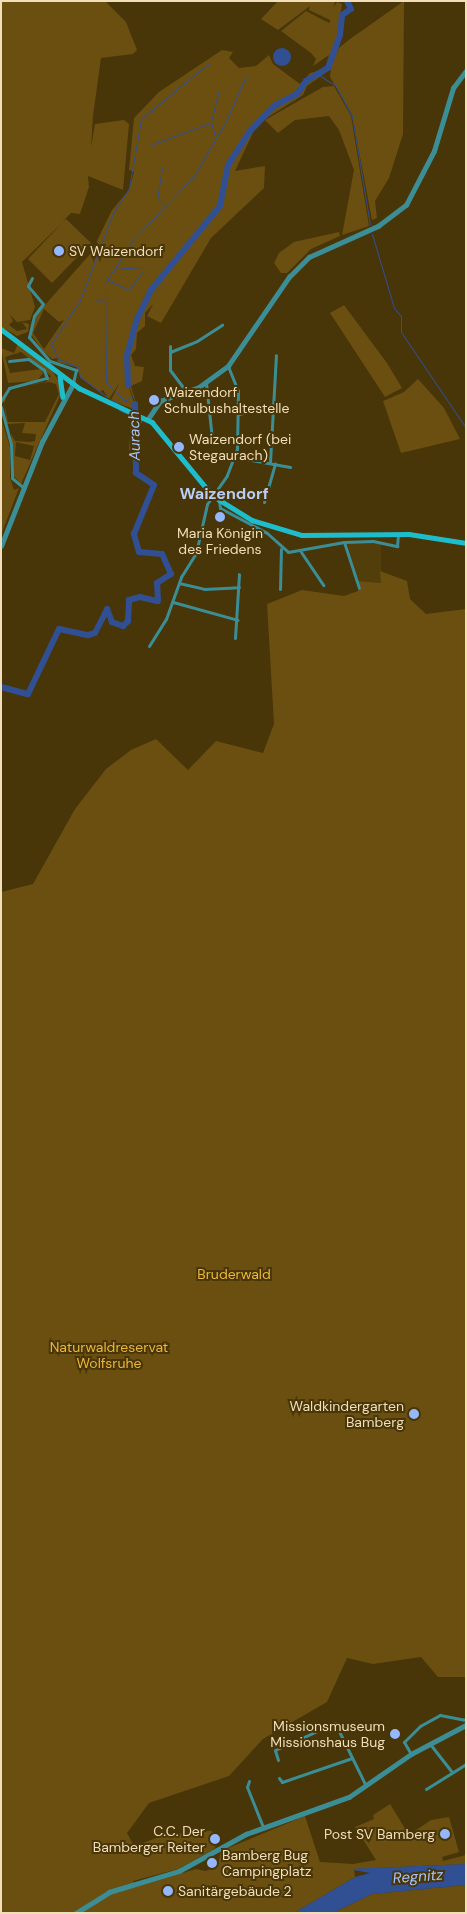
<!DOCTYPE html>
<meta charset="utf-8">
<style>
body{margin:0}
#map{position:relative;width:467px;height:1914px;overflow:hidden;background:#483508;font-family:"DM Sans",sans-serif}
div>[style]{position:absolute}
.built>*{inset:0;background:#523e0b}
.green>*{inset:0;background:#6a4f10}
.water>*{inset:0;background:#315093}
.round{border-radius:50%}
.stream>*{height:1px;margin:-0.5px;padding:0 0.5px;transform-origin:0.5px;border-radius:0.5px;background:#315093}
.river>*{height:6px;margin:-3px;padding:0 3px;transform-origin:3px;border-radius:3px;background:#315093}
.minor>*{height:3px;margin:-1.5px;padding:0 1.5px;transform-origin:1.5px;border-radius:1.5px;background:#3c8e96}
.tertiary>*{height:4.5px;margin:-2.25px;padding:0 2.25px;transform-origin:2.25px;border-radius:2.25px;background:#3c8e96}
.secondary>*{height:4.5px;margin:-2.25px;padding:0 2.25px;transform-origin:2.25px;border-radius:2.25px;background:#1ebdcb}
.dots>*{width:14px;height:14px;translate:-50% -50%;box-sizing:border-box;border:2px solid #483508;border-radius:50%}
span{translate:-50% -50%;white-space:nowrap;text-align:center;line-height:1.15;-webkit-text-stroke:4px #483508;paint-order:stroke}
.poi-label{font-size:14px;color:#f2dfba}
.left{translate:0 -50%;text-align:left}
.right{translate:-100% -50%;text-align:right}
.park-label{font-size:14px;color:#ecb73b}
.water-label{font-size:15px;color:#a7c4fe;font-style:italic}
.quarter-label{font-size:16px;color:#b9cdf5;font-weight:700}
.frame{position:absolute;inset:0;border:2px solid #f2dfba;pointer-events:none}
</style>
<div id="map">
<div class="built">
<div style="clip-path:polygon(347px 543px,381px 543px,381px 583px,358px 581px)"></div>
</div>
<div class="green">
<div style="clip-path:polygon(1px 1px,105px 1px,126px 22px,137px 50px,133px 54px,101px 58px,93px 116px,91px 147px,95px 124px,124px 120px,129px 124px,123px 190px,88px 176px,89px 187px,80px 214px,71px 213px,62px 222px,66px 219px,91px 243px,52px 283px,28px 259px,62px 223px,22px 262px,35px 307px,30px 320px,17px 322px,10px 315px,13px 321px,9px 325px,17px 331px,27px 329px,22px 322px,29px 324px,28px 332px,17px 336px,5px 329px,1px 332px)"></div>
<div style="clip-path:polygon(evenodd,278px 1px,335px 1px,334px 7px,337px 2px,342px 4px,338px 28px,343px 29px,336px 60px,339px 48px,350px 39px,404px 1px,403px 134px,389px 178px,375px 201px,377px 218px,372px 220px,352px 114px,330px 77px,331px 69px,307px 86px,303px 95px,257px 124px,235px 171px,265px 166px,264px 188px,211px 238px,161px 323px,147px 316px,153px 304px,145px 313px,145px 326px,137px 333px,136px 349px,131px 355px,135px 366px,144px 367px,142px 381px,131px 386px,138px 410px,126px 378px,136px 410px,115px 402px,111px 400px,120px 382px,109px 399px,103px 390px,100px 392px,81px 378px,76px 367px,57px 362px,58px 358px,52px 359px,42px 350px,31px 334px,37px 314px,91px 253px,112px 210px,129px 190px,134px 172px,129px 170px,134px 118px,159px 92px,222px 50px,233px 52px,229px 58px,239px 68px,256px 66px,269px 55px,273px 64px,300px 84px,310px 73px,325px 69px,329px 55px,313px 66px,316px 59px,311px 53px,281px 31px,306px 11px,325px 21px,330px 23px,330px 20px,309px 10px,310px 6px,278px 30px,261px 19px,278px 1px,44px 309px,59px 322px,64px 320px,44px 349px,33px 333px,44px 309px)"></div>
<div style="clip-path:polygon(334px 86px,351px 116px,369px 226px,342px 235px,354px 170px,339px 130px,329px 116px,295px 120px,278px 133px,265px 120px,323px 87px)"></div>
<div style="clip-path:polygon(339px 232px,340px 236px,311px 249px,287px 273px,281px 273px,274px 263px,279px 253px,294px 242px)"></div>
<div style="clip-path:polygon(344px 305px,387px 363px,402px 388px,385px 397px,330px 313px)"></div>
<div style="clip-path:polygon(evenodd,18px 343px,52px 370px,63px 389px,21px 484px,13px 475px,11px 434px,15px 441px,30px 442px,35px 441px,36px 434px,22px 433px,25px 423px,7px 424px,3px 398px,13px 387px,46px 382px,51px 376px,21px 352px,5px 357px,10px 373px,41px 369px,43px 373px,37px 381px,8px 383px,1px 348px,14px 353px,18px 343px,49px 382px,56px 384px,59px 394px,45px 422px,8px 422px,4px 404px,8px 392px,15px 387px,49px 382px,18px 343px,16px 442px,34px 446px,30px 460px,15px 456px,16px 442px)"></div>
<div style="clip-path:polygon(418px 379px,444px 408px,460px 439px,401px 453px,383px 401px,404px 392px)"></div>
<div style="clip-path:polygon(127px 413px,143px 420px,138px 431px,139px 453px,129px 450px,131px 419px,126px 417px)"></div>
<div style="clip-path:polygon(2px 421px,10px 447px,10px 478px,14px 490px,19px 488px,1px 535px)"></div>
<div style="clip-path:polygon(380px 571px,407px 581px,410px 599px,426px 614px,466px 609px,466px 1677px,438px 1677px,421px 1657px,373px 1664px,347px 1658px,327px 1702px,263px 1739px,229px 1776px,149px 1803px,127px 1833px,134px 1846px,165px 1835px,206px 1831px,212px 1831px,218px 1842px,214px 1849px,178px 1869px,133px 1881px,136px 1887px,196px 1869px,206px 1871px,218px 1865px,221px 1851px,305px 1816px,320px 1862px,353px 1864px,376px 1860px,355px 1827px,374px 1819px,373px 1815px,390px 1804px,409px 1835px,431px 1820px,449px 1817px,459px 1852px,442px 1857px,443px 1861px,466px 1855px,466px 1864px,354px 1869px,355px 1877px,294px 1913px,1px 1913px,1px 892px,33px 884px,75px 809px,106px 769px,131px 750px,156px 739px,188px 770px,216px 741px,263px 753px,274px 724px,267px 604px,302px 590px,344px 596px,358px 591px,358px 581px,381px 583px)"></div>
<div style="clip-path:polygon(466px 1885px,466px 1913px,333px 1913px,372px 1894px)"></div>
</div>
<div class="water">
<div class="round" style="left:273px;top:48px;width:18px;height:18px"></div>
<div style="clip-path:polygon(466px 1864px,466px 1885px,372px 1894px,333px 1913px,294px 1913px,355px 1877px,370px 1873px,348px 1869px)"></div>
</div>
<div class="stream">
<div style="left:319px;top:75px;width:20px;rotate:33deg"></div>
<div style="left:336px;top:86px;width:34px;rotate:62deg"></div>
<div style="left:352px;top:116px;width:110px;rotate:80.6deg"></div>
<div style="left:215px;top:136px;width:15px;rotate:-106deg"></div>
<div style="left:211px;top:122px;width:32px;rotate:-76deg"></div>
<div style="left:150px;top:145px;width:64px;rotate:-20.1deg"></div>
<div style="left:162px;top:168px;width:30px;rotate:99deg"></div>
<div style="left:157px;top:198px;width:11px;rotate:45deg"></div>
<div style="left:372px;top:234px;width:77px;rotate:73.4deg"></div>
<div style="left:394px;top:308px;width:11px;rotate:49deg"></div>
<div style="left:401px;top:316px;width:16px;rotate:90deg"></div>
<div style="left:401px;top:332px;width:116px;rotate:55.9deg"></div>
<div style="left:114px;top:269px;width:28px;rotate:-4deg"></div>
<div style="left:107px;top:280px;width:24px;rotate:24deg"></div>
<div style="left:129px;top:290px;width:22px;rotate:-54deg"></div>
<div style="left:95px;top:299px;width:9px;rotate:18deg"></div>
<div style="left:113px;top:390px;width:11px;rotate:-128deg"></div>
<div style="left:106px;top:381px;width:98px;rotate:-90.6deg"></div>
<div style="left:105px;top:283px;width:51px;rotate:-56.9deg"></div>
<div style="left:133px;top:240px;width:88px;rotate:-46.4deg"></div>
<div style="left:194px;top:176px;width:66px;rotate:-59.9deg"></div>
<div style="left:227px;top:119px;width:47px;rotate:-66.2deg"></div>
<div style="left:115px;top:391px;width:14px;rotate:45deg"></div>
<div style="left:125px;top:401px;width:9px;rotate:-36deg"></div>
<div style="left:107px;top:397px;width:34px;rotate:-143deg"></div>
<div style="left:80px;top:377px;width:10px;rotate:-101deg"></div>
<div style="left:78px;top:367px;width:22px;rotate:-158deg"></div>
<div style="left:58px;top:359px;width:17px;rotate:-115deg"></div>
<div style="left:51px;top:344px;width:53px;rotate:-56.6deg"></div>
<div style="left:80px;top:300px;width:93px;rotate:-69.2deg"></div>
<div style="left:113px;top:213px;width:30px;rotate:-57deg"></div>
<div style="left:129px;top:188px;width:70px;rotate:-80.1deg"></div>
<div style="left:141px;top:119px;width:88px;rotate:-39.5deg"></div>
<div style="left:112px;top:399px;width:11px;rotate:41deg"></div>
<div style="left:119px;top:410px;width:19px;rotate:25deg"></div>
</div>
<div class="river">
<div style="left:128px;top:385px;width:29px;rotate:-92deg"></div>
<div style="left:127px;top:356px;width:38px;rotate:-75deg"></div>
<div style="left:137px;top:319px;width:32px;rotate:-64deg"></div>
<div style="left:151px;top:290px;width:109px;rotate:-50.6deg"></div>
<div style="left:220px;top:206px;width:42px;rotate:-79deg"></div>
<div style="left:228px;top:165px;width:40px;rotate:-57.1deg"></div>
<div style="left:250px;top:131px;width:35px;rotate:-46deg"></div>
<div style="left:274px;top:106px;width:26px;rotate:-28deg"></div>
<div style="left:297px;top:94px;width:16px;rotate:-55deg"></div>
<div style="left:306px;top:81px;width:26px;rotate:-31deg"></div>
<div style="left:328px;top:68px;width:35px;rotate:-70deg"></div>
<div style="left:340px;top:35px;width:20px;rotate:-84deg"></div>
<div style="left:342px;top:15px;width:11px;rotate:-34deg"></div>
<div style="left:351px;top:9px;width:9px;rotate:-117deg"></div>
<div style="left:1px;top:687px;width:28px;rotate:15deg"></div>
<div style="left:28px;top:694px;width:72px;rotate:-64.5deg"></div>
<div style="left:59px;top:629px;width:30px;rotate:12deg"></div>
<div style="left:88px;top:635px;width:7px;rotate:-16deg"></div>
<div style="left:95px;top:633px;width:27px;rotate:-63deg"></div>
<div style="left:107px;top:609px;width:14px;rotate:69deg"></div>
<div style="left:112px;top:622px;width:12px;rotate:20deg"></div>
<div style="left:123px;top:626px;width:7px;rotate:-45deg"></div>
<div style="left:128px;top:621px;width:21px;rotate:-87deg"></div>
<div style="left:129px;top:600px;width:11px;rotate:-15deg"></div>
<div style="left:140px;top:597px;width:18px;rotate:13deg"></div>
<div style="left:158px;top:601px;width:18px;rotate:-93deg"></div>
<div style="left:157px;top:583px;width:17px;rotate:-33deg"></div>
<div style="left:171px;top:574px;width:22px;rotate:-114deg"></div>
<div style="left:162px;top:554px;width:23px;rotate:-175deg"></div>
<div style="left:139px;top:552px;width:19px;rotate:-106deg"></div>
<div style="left:134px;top:534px;width:53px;rotate:-67.8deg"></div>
<div style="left:154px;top:485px;width:22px;rotate:-146deg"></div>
<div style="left:136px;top:473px;width:69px;rotate:-90.8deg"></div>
</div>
<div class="minor">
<div style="left:32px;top:278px;width:9px;rotate:117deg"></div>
<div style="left:28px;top:286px;width:23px;rotate:50deg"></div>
<div style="left:43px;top:304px;width:15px;rotate:127deg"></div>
<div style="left:34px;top:316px;width:22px;rotate:103deg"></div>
<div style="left:29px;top:337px;width:32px;rotate:49deg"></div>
<div style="left:50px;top:361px;width:28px;rotate:19deg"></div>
<div style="left:76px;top:370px;width:13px;rotate:103deg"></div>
<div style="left:170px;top:346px;width:24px;rotate:90deg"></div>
<div style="left:170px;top:370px;width:26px;rotate:53deg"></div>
<div style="left:170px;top:352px;width:29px;rotate:-22deg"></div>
<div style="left:197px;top:341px;width:30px;rotate:-33deg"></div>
<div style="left:206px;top:383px;width:56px;rotate:83.9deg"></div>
<div style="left:1px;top:401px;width:15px;rotate:-58deg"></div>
<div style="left:9px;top:388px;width:39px;rotate:-15deg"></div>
<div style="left:47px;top:378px;width:9px;rotate:-111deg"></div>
<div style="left:44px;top:370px;width:19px;rotate:-145deg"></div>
<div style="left:28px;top:359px;width:19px;rotate:174deg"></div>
<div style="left:1px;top:407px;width:39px;rotate:75deg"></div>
<div style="left:11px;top:445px;width:33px;rotate:88deg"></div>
<div style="left:12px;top:478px;width:16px;rotate:40deg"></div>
<div style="left:239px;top:414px;width:36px;rotate:-16deg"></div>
<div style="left:234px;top:457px;width:57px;rotate:10.1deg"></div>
<div style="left:270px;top:462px;width:107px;rotate:-86.8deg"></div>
<div style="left:219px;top:501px;width:7px;rotate:82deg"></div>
<div style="left:220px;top:508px;width:53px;rotate:28deg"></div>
<div style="left:267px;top:533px;width:28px;rotate:42deg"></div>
<div style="left:288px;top:552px;width:57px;rotate:-10.1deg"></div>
<div style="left:344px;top:542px;width:29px;rotate:-2deg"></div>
<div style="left:373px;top:541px;width:25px;rotate:12deg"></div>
<div style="left:397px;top:546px;width:12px;rotate:-85deg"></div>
<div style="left:264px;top:502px;width:40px;rotate:-74deg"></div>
<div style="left:344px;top:542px;width:48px;rotate:71.9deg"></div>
<div style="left:301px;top:552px;width:40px;rotate:56deg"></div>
<div style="left:179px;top:583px;width:26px;rotate:13deg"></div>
<div style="left:204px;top:589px;width:35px;rotate:-3deg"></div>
<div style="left:280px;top:589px;width:40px;rotate:-88.6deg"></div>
<div style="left:173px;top:602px;width:67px;rotate:15.5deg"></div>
<div style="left:235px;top:638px;width:64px;rotate:-86.4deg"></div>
<div style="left:149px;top:646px;width:32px;rotate:-58deg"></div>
<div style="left:166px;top:619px;width:45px;rotate:-70.3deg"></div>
<div style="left:181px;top:577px;width:28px;rotate:-58deg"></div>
<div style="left:196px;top:553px;width:50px;rotate:-77.3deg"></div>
<div style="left:207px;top:504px;width:35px;rotate:-55deg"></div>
<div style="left:227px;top:475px;width:28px;rotate:-69deg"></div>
<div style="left:237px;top:449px;width:58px;rotate:-89deg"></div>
<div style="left:238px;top:391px;width:27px;rotate:-112deg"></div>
<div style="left:430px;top:1744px;width:34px;rotate:52deg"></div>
<div style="left:411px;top:1754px;width:14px;rotate:-120deg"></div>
<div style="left:404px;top:1742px;width:23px;rotate:-45deg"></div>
<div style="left:420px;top:1726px;width:23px;rotate:-29deg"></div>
<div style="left:440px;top:1715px;width:26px;rotate:11deg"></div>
<div style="left:278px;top:1760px;width:10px;rotate:-107deg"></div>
<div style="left:275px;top:1750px;width:66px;rotate:-24.2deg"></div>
<div style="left:335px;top:1723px;width:70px;rotate:63.8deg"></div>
<div style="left:279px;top:1778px;width:5px;rotate:53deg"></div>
<div style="left:282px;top:1782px;width:74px;rotate:-18.9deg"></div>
<div style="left:249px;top:1781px;width:6px;rotate:108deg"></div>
<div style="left:247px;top:1787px;width:43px;rotate:68.2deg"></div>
<div style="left:426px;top:1789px;width:47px;rotate:-32deg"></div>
</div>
<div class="tertiary">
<div style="left:148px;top:419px;width:22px;rotate:-56deg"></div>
<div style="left:160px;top:401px;width:41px;rotate:-19.7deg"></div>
<div style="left:199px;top:387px;width:36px;rotate:-36deg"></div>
<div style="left:228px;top:366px;width:108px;rotate:-55.6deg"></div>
<div style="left:289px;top:277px;width:28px;rotate:-45deg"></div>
<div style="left:309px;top:257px;width:76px;rotate:-24.2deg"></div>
<div style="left:378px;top:226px;width:35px;rotate:-37deg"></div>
<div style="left:406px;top:205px;width:61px;rotate:-62.6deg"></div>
<div style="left:434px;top:151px;width:66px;rotate:-73.2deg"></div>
<div style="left:453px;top:88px;width:21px;rotate:-53deg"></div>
<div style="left:1px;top:546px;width:112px;rotate:-68.5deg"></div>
<div style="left:42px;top:442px;width:66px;rotate:-61.9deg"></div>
<div style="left:76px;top:1913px;width:39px;rotate:-32deg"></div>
<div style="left:109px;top:1892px;width:73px;rotate:-16.7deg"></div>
<div style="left:179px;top:1871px;width:77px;rotate:-28.9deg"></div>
<div style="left:246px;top:1834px;width:109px;rotate:-19.8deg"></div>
<div style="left:349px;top:1797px;width:75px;rotate:-34.7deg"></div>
<div style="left:411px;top:1754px;width:62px;rotate:-27.8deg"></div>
</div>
<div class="secondary">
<div style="left:1px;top:329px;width:98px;rotate:37.1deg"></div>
<div style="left:79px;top:388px;width:81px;rotate:25deg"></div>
<div style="left:152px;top:422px;width:96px;rotate:50.5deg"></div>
<div style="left:213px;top:496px;width:46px;rotate:31.6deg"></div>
<div style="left:252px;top:520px;width:52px;rotate:16.7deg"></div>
<div style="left:302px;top:535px;width:107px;rotate:-0.5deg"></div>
<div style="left:409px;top:534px;width:58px;rotate:9deg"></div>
<div style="left:60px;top:376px;width:21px;rotate:82deg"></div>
</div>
<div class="dots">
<div style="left:59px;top:251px;background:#94b7fd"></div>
<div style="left:154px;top:400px;background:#94b7fd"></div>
<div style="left:179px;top:447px;background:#94b7fd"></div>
<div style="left:220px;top:517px;background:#94b7fd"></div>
<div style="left:414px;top:1414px;background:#94b7fd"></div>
<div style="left:395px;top:1734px;background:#94b7fd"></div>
<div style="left:445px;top:1834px;background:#94b7fd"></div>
<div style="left:215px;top:1839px;background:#94b7fd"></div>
<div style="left:212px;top:1863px;background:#94b7fd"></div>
<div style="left:168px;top:1891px;background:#94b7fd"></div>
</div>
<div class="poi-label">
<span class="left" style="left:69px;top:251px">SV Waizendorf</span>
<span class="left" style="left:164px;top:400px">Waizendorf<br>Schulbushaltestelle</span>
<span class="left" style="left:189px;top:447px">Waizendorf (bei<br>Stegaurach)</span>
<span style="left:220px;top:541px">Maria Königin<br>des Friedens</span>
<span class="right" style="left:404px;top:1414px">Waldkindergarten<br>Bamberg</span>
<span class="right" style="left:385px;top:1734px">Missionsmuseum<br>Missionshaus Bug</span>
<span class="right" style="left:205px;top:1839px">C.C. Der<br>Bamberger Reiter</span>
<span class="right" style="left:435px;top:1834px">Post SV Bamberg</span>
<span class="left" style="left:222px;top:1863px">Bamberg Bug<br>Campingplatz</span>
<span class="left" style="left:178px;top:1891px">Sanitärgebäude 2</span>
</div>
<div class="park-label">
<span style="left:234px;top:1274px">Bruderwald</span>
<span style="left:109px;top:1355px">Naturwaldreservat<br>Wolfsruhe</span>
</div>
<div class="water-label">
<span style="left:135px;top:436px;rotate:-91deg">Aurach</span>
<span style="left:418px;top:1877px;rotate:-4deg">Regnitz</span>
</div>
<div class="quarter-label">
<span style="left:224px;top:494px">Waizendorf</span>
</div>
<div class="frame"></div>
</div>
